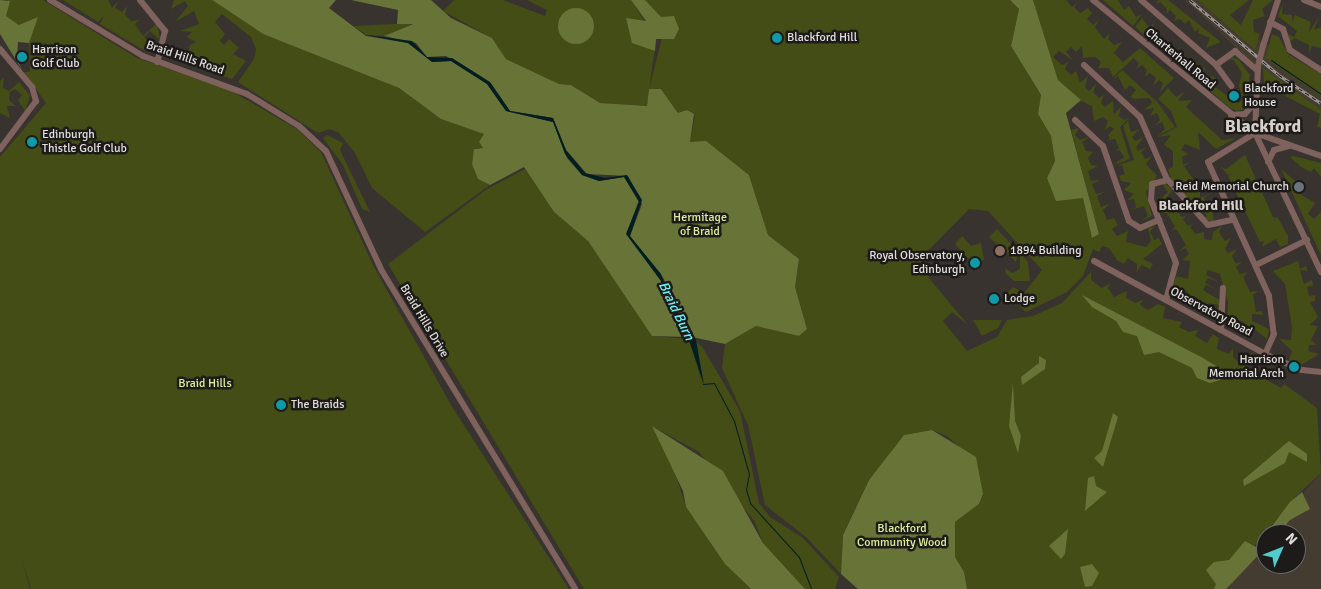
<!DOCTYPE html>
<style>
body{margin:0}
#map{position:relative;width:1321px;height:589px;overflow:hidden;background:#38332e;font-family:Signika,sans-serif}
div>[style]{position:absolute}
.built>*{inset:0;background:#443b31}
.green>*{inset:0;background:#444d15}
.forest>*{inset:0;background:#687337}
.round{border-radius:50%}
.water>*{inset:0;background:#021e20}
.stream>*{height:1px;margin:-0.5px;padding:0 0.5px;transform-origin:0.5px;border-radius:0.5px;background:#021e20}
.minor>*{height:6px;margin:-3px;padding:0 3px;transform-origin:3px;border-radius:3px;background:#7f625d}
.rail>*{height:3px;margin-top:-1.5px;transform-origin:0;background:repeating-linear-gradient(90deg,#1d1b19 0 4px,#a39f9b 0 8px);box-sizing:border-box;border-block:1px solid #a39f9b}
.minor-bridge>*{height:6px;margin:-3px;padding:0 3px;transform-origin:3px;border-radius:3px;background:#7f625d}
.dots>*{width:14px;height:14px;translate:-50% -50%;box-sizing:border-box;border:2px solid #1d1b19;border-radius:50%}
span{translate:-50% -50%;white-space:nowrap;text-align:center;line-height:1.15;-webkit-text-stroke:5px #1d1b19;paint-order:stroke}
.poi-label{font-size:12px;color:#e1dedb}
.left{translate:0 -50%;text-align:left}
.right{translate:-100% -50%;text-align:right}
.street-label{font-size:12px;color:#e1dedb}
.park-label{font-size:12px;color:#ddef95}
.neighbourhood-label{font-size:14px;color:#d7d0ca;font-weight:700}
.water-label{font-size:14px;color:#6deff8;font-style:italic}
.district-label{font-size:18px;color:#d7d0ca;font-weight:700}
.north{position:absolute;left:1256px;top:524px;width:50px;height:50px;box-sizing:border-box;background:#1d1b19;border:1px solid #6b6967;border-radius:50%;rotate:46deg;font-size:14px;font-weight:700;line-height:20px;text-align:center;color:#e1dedb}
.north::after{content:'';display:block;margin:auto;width:18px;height:22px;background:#52cdcd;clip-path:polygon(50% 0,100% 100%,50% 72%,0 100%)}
</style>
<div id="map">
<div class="built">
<div style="clip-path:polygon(1185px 0,1202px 0,1268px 45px,1266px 58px,1321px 96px,1321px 110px,1251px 62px)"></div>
<div style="clip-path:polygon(1321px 473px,1321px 589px,1219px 589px,1266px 534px,1266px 564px,1296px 564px,1296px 534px,1266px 534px)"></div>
</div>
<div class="green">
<div style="clip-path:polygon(8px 0,43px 0,137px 58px,226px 88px,297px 129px,321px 152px,374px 267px,451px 405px,569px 589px,31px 589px,22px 560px,30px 589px,0 589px,0 157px,46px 103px,24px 72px,30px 72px,29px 43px,36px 17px,32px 23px,19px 25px,6px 16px)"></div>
<div style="clip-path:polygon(63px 0,108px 0,112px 8px,118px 1px,115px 8px,122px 12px,127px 6px,125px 15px,131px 21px,140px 20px,135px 24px,143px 36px,157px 23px,160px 40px,150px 31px,144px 37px,152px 45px,145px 51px,100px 24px,104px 16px,98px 22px)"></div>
<div style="clip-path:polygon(174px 0,212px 0,263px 34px,399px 88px,441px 119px,485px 134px,479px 142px,483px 148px,475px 148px,472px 162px,478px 179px,490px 185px,425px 232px,372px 188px,355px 153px,339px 133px,330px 129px,318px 133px,238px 82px,254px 59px,256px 49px,251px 37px,222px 14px,215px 22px,225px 34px,220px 41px,224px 45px,229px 39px,239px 48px,233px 54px,246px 61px,232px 79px,186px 64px,187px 57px,194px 56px,188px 52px,190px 45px,196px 42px,187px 37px,192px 32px,180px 31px,199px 24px,194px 11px,175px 22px,188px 6px,185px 1px,171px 9px)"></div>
<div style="clip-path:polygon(454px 0,503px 0,545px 16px,547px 10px,527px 0,631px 0,656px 39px,647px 106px,600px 103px,571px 85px,559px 84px,506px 59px,492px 38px,443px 11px)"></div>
<div style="clip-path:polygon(645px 0,1010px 0,1019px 9px,1011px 46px,1041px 96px,1038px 114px,1051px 136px,1055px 161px,1047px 178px,1083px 198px,1092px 237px,1099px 234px,1071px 130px,1079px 128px,1075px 135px,1080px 140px,1089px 137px,1082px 142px,1086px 151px,1093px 152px,1088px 158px,1091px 165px,1098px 166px,1088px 171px,1091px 181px,1100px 180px,1092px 184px,1096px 194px,1105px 192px,1097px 196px,1101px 207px,1109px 204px,1103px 210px,1107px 220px,1114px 218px,1118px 225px,1112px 229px,1117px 236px,1128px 231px,1126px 242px,1146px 247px,1151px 241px,1148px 228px,1154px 227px,1150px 232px,1154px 240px,1159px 238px,1162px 244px,1143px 259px,1153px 264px,1150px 269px,1141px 265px,1137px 272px,1137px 264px,1128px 258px,1124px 264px,1117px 260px,1109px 248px,1102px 246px,1099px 252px,1093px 249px,1083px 276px,1067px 292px,1026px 312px,1006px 294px,1013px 287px,1024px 293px,1042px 270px,988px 211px,969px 209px,925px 254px,929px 278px,968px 325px,952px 312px,943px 321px,967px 351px,997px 337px,1007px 320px,1033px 316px,1062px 303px,1091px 272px,1091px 280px,1102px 288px,1111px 283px,1108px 288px,1114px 297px,1127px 291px,1126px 298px,1135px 303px,1143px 300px,1140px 305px,1148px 310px,1158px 304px,1165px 307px,1163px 318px,1182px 322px,1179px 327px,1189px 332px,1198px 330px,1195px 336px,1207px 343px,1213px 334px,1219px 338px,1217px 349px,1229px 354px,1233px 348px,1233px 357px,1243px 366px,1252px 352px,1268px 361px,1266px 364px,1253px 357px,1246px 368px,1281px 388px,1284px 384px,1317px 408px,1321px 473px,1295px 497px,1219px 589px,967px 589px,964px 572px,955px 557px,955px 522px,979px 504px,983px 494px,966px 453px,947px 436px,932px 430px,904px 435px,869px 480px,843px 534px,841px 574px,806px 537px,765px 505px,748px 425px,722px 368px,725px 344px,756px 326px,799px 336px,807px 329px,795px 287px,799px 259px,768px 235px,749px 175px,709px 144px,690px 142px,695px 116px,687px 110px,679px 114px,661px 89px,649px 89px,662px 38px,674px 39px)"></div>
<div style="clip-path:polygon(1033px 0,1066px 0,1072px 7px,1078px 2px,1074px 7px,1080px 13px,1088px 8px,1092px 13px,1087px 19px,1093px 25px,1099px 20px,1095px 27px,1104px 39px,1110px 33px,1108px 39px,1114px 45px,1122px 42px,1114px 53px,1123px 62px,1140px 48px,1174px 78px,1160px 92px,1163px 83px,1159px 80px,1153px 86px,1156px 78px,1150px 73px,1145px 77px,1147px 70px,1142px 65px,1136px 69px,1139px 63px,1134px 58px,1113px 77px,1109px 68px,1098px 68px,1101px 62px,1095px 57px,1083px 58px,1082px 46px,1076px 52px,1071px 47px,1066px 52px,1073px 60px,1059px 51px,1053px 57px,1062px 65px,1068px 62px,1065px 69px,1071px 75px,1076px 71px,1080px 83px,1088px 76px,1085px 87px,1089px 91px,1097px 83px,1093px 92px,1099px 98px,1104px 95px,1101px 103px,1105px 107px,1113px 101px,1114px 114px,1121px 107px,1119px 116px,1124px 120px,1130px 117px,1120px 127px,1130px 159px,1113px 165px,1124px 157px,1119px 150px,1114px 152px,1119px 148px,1115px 139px,1110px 140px,1108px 135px,1114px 129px,1110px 126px,1104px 131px,1108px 121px,1103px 117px,1094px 121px,1092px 106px,1081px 101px,1077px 105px,1081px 100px,1058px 80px)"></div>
<div style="clip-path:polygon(1103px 0,1118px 0,1124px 10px,1129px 6px,1136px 17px,1142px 14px,1133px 26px)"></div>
<div style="clip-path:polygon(1159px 0,1168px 0,1221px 42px,1206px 48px,1210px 38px,1198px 33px,1199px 28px,1195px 32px,1189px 20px,1185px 24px,1180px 19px,1174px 21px,1176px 16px,1170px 10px,1166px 14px,1167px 9px,1160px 2px,1155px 4px)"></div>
<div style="clip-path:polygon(1198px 0,1249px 0,1230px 15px,1241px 25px,1253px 0,1273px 0,1262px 9px,1265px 16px,1253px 20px,1254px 32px,1260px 34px,1255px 50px)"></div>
<div style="clip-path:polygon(1283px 3px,1282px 14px,1292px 15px,1292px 22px,1295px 15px,1311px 22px,1309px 32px,1319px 17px,1314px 30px,1321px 27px,1321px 48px,1312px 46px,1309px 54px,1309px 45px,1294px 38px,1289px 43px,1287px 34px,1294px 37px,1297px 31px,1278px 16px)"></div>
<div style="clip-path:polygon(1142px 18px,1149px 28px,1154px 23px,1152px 32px,1181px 56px,1185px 53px,1183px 56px,1191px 64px,1195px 60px,1202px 69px,1205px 66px,1204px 74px,1216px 78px,1212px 85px,1238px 103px,1243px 100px,1239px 85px,1242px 73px,1233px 59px,1227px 61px,1232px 57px,1238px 59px,1250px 75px,1245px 109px,1236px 111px,1229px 107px,1135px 27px)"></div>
<div style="clip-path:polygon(414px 23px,384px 36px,366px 35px,354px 26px)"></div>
<div style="clip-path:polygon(1272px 34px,1279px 37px,1288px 54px,1321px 74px,1321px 96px,1265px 58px)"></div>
<div style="clip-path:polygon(1263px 68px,1321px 110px,1321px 128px,1317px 127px,1320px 114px,1264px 85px)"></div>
<div style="clip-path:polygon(1122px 70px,1155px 100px,1149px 106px,1152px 102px,1149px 98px,1133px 99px,1131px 96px,1136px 90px,1130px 85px,1125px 90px,1118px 76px,1112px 80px)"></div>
<div style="clip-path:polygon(4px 77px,3px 88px,9px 91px,19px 82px,30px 96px,25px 111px,18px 100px,22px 95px,15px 89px,10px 92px,9px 100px,16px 106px,7px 106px,10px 118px,0 113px,0 81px)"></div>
<div style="clip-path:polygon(1168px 88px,1176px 97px,1184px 92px,1178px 101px,1192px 100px,1186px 107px,1222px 140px,1236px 138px,1216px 149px,1198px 132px,1200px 150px,1185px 144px,1181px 150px,1188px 154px,1182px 157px,1183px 164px,1190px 163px,1184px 166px,1193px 179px,1191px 186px,1200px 182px,1200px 198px,1209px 194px,1204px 198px,1208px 205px,1218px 204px,1218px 208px,1212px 208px,1214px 223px,1204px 218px,1207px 216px,1202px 209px,1197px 210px,1171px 179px,1168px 169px,1173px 167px,1173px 151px,1164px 145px,1171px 135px,1158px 137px,1177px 127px,1171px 111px,1158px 99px)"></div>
<div style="clip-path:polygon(1156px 100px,1175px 127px,1157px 136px,1165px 129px,1162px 122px,1155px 125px,1160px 120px,1157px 113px,1150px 116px,1154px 108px,1144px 110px)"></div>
<div style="clip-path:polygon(1128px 121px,1131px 132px,1140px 129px,1132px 137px,1135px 141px,1144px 137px,1136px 147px,1138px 151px,1147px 147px,1141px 152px,1145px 159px,1152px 156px,1146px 164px,1157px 176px,1146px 192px,1152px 216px,1140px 221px,1148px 216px,1144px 206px,1131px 210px,1136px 207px,1134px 199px,1127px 200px,1134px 194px,1124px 190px,1131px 183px,1121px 181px,1119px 176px,1125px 174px,1122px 165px,1115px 166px,1134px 160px,1123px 126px)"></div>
<div style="clip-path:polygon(327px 135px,343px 143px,340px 150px,370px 212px,362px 209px,343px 165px,323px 138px)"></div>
<div style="clip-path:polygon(1245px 155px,1273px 217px,1278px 218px,1288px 236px,1288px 244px,1280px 247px,1276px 239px,1262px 247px,1264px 241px,1260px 242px,1228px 176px,1233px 173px,1228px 175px,1221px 167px,1226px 169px)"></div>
<div style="clip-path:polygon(1294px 156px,1321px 163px,1321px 177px,1314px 168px,1311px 172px,1301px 167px,1290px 157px)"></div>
<div style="clip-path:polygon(525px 169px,554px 212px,588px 241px,652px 336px,689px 339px,703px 385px,693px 339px,703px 348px,740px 411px,759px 503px,770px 517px,803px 538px,839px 577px,835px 589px,805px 589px,763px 543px,755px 522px,699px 452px,652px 426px,673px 467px,686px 507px,725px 564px,751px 589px,584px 589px,388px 264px,487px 189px)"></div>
<div style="clip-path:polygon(1281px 169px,1300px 185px,1296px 189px,1300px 194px,1315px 203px,1308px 214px,1314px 219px,1321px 212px,1321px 255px)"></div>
<div style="clip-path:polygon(1158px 182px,1164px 182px,1172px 190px,1165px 200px,1175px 210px,1180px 207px,1177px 211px,1182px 217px,1187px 215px,1183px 219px,1188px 226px,1194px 223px,1190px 227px,1195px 234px,1204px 232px,1204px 239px,1212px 240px,1213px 232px,1222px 226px,1219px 232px,1225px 241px,1231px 238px,1225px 249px,1228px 253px,1237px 249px,1232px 256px,1235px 263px,1242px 262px,1236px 267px,1240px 274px,1248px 272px,1243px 277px,1250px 292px,1259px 291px,1253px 295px,1256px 312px,1262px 311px,1263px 315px,1252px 314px,1252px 321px,1269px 329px,1267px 339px,1250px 326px,1241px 330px,1245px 323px,1233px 317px,1227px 323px,1228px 302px,1220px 274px,1208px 270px,1206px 275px,1219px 282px,1208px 278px,1205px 283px,1217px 290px,1206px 285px,1203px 290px,1223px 302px,1223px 318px,1216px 315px,1218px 305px,1209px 303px,1203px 308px,1202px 301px,1194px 296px,1187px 300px,1188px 292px,1177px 286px,1173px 288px,1176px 276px,1188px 279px,1190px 261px,1182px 260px,1189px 254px,1186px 248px,1179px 251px,1186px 245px,1182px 238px,1176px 229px,1171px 231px,1175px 227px,1167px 213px,1159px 213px,1164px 207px,1155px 204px,1168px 192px,1161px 183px,1154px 189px)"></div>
<div style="clip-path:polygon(997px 229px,1018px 251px,1016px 262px,989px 237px)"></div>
<div style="clip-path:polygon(962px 236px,971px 246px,981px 243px,984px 260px,973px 264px,955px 244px)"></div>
<div style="clip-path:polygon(1020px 253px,1028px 262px,1030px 281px,1014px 281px,1006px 274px,1005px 268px,1012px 273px,1020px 269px)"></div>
<div style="clip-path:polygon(1298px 261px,1300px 269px,1306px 266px,1308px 271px,1300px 270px,1304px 284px,1312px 280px,1313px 285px,1307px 287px,1309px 296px,1315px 295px,1315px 301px,1310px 302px,1318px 317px,1310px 325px,1318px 326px,1311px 340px,1317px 345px,1309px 345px,1308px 351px,1319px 354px,1303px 364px,1289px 360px,1292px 351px,1279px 339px,1291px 340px,1292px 327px,1285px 284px,1273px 271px)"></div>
<div style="clip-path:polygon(973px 320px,1002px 320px,998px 328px,982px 336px)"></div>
</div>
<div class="forest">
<div style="clip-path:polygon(0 0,10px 1px,6px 16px,19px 25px,38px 17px,29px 43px,18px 42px,17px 59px,22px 70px,0 34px)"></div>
<div style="clip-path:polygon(212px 0,336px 0,329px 8px,366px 36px,408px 43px,432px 62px,451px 61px,487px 84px,506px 111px,553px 122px,567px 158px,582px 175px,599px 181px,624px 177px,639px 200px,627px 232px,661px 281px,688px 337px,652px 336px,588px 241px,554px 212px,524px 167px,490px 185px,478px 179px,472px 164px,474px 149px,483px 148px,479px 142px,484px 134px,441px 119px,399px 88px,263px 34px)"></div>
<div style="clip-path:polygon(351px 0,431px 0,451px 18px,492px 38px,506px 59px,559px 84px,571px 85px,600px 103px,647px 106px,649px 89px,661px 89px,678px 113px,687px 110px,694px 114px,690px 142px,706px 141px,749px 175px,768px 235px,799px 259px,795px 287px,807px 329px,799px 336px,756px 326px,725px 344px,692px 337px,671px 303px,664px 279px,630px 236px,642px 204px,628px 176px,587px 174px,566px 150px,553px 118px,510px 111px,491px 84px,446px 56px,427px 57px,416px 43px,384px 36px,413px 24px,397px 24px,398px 10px)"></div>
<div style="clip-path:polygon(631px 0,645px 0,661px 17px,674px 16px,679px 29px,674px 39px,656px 39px,655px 51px,632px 43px,626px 18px,646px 21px)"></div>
<div style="clip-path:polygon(1010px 0,1033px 0,1058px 80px,1081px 100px,1066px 113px,1099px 234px,1092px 238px,1083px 198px,1056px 201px,1047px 178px,1055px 161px,1051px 136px,1038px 114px,1041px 95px,1011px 46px,1019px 9px)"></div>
<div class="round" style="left:558px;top:8px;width:36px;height:36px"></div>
<div style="clip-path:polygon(1082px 295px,1203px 358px,1233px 376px,1210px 383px,1197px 378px,1192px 368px,1159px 352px,1144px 355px,1137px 336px,1123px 332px,1116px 321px,1092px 307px)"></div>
<div style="clip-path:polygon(1039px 356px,1046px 360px,1045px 369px,1022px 385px,1021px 377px,1039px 363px)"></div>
<div style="clip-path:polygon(1013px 383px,1015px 421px,1021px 436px,1018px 453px,1009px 426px)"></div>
<div style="clip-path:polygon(1113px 413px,1118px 417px,1103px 467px,1094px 458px,1102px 451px)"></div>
<div style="clip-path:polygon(652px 426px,723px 471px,763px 543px,805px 589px,751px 589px,725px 564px,686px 507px,683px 491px)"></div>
<div style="clip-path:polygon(932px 430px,976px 457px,983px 494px,979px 504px,955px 522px,955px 557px,964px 572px,967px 589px,858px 589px,841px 574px,843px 535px,869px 480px,904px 435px)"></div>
<div style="clip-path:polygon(1289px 441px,1307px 454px,1307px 462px,1289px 452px,1285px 463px,1244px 486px,1243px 480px)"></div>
<div style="clip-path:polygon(1094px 476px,1096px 486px,1107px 492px,1085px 511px,1088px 478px)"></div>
<div style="clip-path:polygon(1302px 492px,1310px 509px,1290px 520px,1278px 534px,1266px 534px,1266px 547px,1233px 582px,1226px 589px,1214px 589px,1216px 584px,1206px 570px,1214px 562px,1229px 560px,1245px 541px,1256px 547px,1290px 502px)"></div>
<div style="clip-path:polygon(1068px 529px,1065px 554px,1061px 559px,1049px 546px)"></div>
<div style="clip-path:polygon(1092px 564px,1099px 573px,1092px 586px,1085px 587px,1080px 567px)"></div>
</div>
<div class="water">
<div style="clip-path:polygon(366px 35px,412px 41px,427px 57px,452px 58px,490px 82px,510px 111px,553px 118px,566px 150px,585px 173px,605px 178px,627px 175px,642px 200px,630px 236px,661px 274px,671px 303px,696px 340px,704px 385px,688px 337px,666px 300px,661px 281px,626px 234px,639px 202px,624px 177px,599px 181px,582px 175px,565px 154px,553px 122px,506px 111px,487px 84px,451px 61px,432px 62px,408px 43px)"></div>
</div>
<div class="stream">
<div style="left:1271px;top:60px;width:60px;rotate:34.2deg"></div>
<div style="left:703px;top:384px;width:11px;rotate:-5deg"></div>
<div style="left:714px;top:383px;width:43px;rotate:62.2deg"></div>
<div style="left:734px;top:421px;width:55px;rotate:74.2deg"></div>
<div style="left:749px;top:474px;width:15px;rotate:101deg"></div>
<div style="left:746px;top:489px;width:15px;rotate:74deg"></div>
<div style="left:750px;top:503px;width:73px;rotate:47.8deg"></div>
<div style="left:799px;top:557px;width:34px;rotate:69deg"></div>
</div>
<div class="minor">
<div style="left:50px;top:0;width:109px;rotate:31.1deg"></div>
<div style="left:143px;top:56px;width:111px;rotate:20.1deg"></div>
<div style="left:247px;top:94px;width:61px;rotate:31.6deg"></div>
<div style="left:299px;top:126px;width:37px;rotate:43deg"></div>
<div style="left:326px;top:151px;width:132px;rotate:65deg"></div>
<div style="left:382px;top:271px;width:372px;rotate:58.7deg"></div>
<div style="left:140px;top:0;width:40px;rotate:51deg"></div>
<div style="left:165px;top:31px;width:32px;rotate:104deg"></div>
<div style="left:1093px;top:0;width:210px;rotate:39.4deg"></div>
<div style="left:1255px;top:133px;width:70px;rotate:19.2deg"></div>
<div style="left:1141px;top:0;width:99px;rotate:40.9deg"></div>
<div style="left:1216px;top:65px;width:24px;rotate:-36deg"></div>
<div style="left:1235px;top:51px;width:30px;rotate:41deg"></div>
<div style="left:1304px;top:0;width:18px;rotate:22deg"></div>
<div style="left:1270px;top:22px;width:15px;rotate:28deg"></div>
<div style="left:1283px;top:29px;width:22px;rotate:72deg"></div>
<div style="left:1290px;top:50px;width:37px;rotate:33deg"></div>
<div style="left:1263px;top:46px;width:48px;rotate:-71.9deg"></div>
<div style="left:0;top:49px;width:50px;rotate:49.9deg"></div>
<div style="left:32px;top:87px;width:15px;rotate:74deg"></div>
<div style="left:36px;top:101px;width:60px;rotate:126.9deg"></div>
<div style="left:1084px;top:65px;width:76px;rotate:42.9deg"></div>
<div style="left:1140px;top:117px;width:68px;rotate:66.5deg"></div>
<div style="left:1216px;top:65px;width:26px;rotate:54deg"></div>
<div style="left:1258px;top:66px;width:67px;rotate:92.6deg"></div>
<div style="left:1255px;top:133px;width:154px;rotate:64.6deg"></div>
<div style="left:1231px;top:115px;width:14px;rotate:-4deg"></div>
<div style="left:1245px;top:114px;width:15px;rotate:-48deg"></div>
<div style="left:1075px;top:120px;width:38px;rotate:43deg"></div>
<div style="left:1103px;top:146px;width:79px;rotate:70.9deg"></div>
<div style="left:1129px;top:221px;width:13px;rotate:32deg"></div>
<div style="left:1140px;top:228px;width:21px;rotate:-23deg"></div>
<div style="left:1255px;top:133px;width:55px;rotate:148.3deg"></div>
<div style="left:1208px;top:162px;width:147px;rotate:65.5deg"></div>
<div style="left:1269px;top:296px;width:38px;rotate:83deg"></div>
<div style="left:1274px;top:334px;width:22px;rotate:114deg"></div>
<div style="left:1268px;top:162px;width:13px;rotate:-63deg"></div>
<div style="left:1274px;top:150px;width:16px;rotate:-15deg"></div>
<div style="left:1094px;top:261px;width:195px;rotate:28.5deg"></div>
<div style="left:1265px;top:354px;width:40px;rotate:23.4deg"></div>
<div style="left:1302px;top:370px;width:19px;rotate:6deg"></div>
<div style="left:1256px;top:265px;width:57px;rotate:-26.1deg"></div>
<div style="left:1166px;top:300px;width:38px;rotate:-75deg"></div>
<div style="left:1176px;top:263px;width:68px;rotate:-111.6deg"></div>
<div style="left:1151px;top:200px;width:16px;rotate:-86deg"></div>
<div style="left:1152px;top:184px;width:16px;rotate:-14deg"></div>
<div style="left:1168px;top:180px;width:60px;rotate:48.4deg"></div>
<div style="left:1208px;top:225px;width:24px;rotate:-12deg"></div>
<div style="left:1221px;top:330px;width:42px;rotate:-87.3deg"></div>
</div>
<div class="rail">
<div style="left:1190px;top:0;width:116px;rotate:40.1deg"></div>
<div style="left:1279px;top:75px;width:50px;rotate:33.7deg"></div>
</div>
<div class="minor-bridge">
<div style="left:1258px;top:66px;width:21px;rotate:-76deg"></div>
</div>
<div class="dots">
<div style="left:777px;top:38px;background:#0f9aa8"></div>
<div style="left:22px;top:57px;background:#0f9aa8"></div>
<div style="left:1234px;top:96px;background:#0f9aa8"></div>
<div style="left:32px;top:142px;background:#0f9aa8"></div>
<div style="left:1299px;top:187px;background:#6b7280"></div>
<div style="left:1000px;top:251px;background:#8d6e63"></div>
<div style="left:975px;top:263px;background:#0f9aa8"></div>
<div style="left:994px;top:299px;background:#0f9aa8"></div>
<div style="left:1294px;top:367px;background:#0f9aa8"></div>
<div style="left:281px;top:405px;background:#0f9aa8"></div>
</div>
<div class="poi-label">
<span class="left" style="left:787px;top:38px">Blackford Hill</span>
<span class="left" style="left:32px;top:57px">Harrison<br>Golf Club</span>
<span class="left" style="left:1244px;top:96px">Blackford<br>House</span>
<span class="left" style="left:42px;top:142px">Edinburgh<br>Thistle Golf Club</span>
<span class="right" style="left:1289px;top:187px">Reid Memorial Church</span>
<span class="left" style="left:1010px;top:251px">1894 Building</span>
<span class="right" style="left:965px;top:263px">Royal Observatory,<br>Edinburgh</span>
<span class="left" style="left:1004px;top:299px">Lodge</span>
<span class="right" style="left:1284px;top:367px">Harrison<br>Memorial Arch</span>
<span class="left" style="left:291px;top:405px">The Braids</span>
</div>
<div class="street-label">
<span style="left:185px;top:58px;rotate:19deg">Braid Hills Road</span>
<span style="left:1180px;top:59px;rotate:40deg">Charterhall Road</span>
<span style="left:1211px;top:312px;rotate:28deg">Observatory Road</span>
<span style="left:424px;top:321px;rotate:59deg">Braid Hills Drive</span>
</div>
<div class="park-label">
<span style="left:700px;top:225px">Hermitage<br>of Braid</span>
<span style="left:205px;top:384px">Braid Hills</span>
<span style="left:902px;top:536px">Blackford<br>Community Wood</span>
</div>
<div class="neighbourhood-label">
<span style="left:1201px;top:206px">Blackford Hill</span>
</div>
<div class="water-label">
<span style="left:676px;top:311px;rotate:64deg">Braid Burn</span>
</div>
<div class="district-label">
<span style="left:1263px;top:126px">Blackford</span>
</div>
<div class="north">N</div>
</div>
